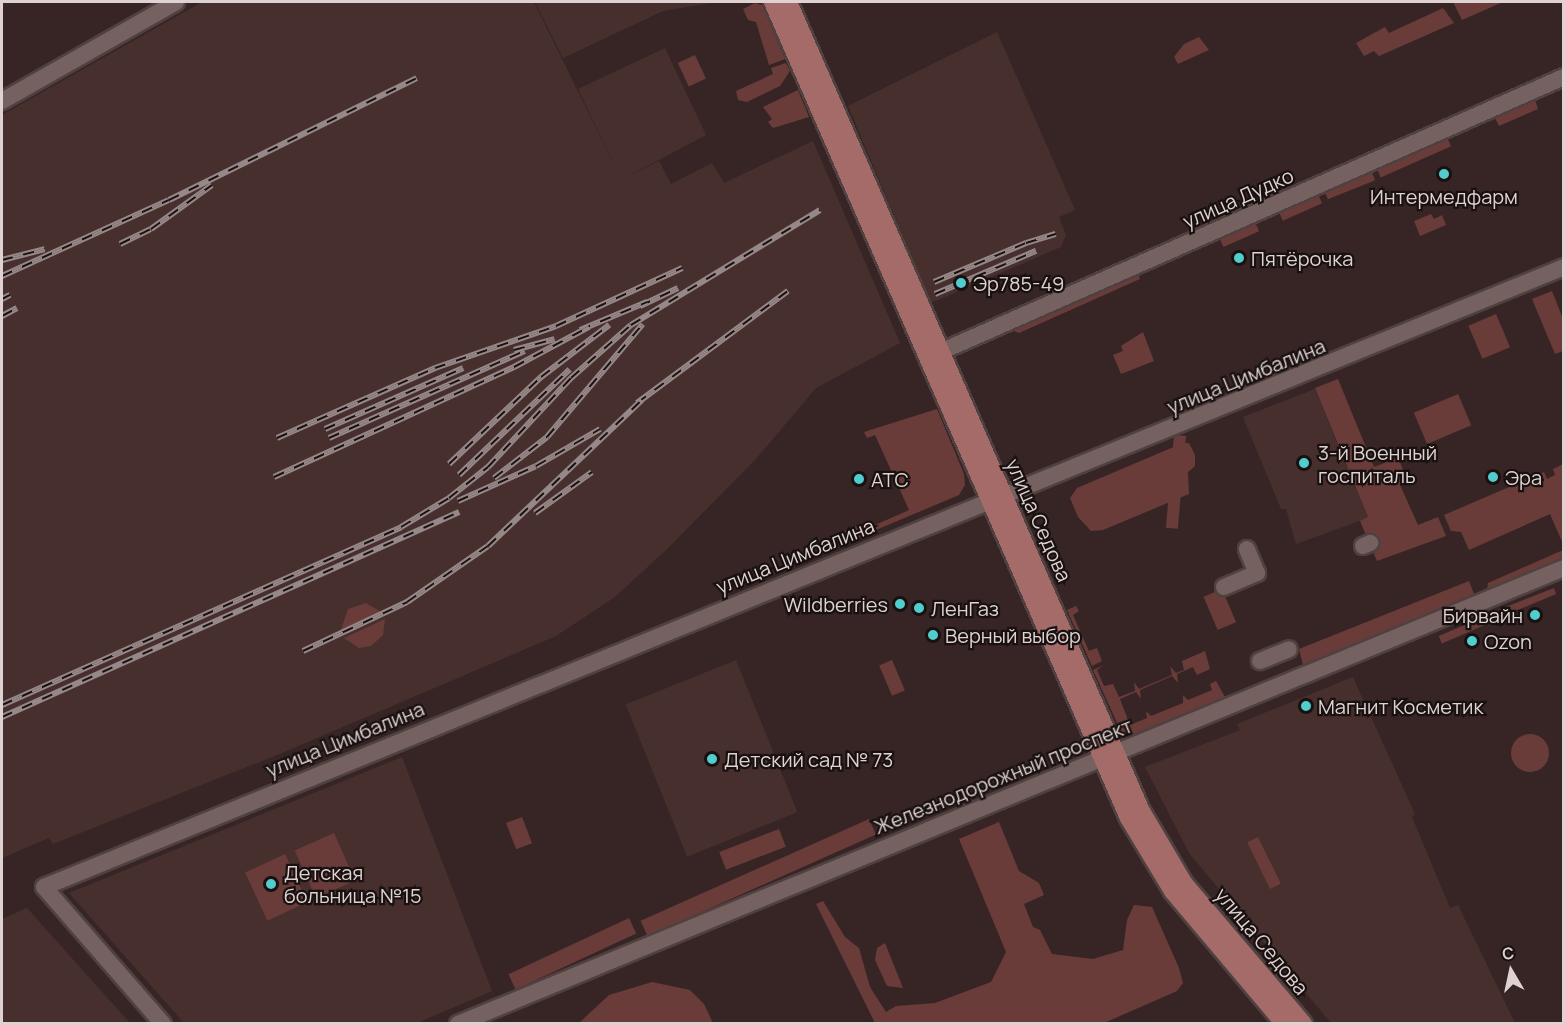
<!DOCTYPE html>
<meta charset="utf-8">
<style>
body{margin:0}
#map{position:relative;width:1565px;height:1025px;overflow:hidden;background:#372525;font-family:Manrope,sans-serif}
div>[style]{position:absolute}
.built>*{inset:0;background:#472f2e;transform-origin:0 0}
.green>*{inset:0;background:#693c3a;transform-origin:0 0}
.round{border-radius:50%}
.roads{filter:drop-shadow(2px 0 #504141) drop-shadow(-2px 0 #504141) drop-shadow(0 2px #504141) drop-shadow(0 -2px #504141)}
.minor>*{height:16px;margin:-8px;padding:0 8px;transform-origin:8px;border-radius:8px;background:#75615f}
.major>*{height:18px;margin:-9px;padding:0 9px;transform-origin:9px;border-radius:9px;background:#a46b69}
.rail>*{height:6px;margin-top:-3px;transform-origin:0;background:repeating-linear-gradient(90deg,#191110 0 11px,#968888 0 22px);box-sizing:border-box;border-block:2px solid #968888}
.dots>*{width:16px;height:16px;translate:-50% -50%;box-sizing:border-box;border:3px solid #191110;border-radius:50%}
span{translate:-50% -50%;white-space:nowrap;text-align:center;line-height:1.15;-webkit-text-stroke:4.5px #191110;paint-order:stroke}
.poi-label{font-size:20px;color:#ded2d2}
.left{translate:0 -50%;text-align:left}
.right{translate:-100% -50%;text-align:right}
.street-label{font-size:20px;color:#ded2d2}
.frame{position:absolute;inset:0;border:3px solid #ded2d2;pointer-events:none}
.north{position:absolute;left:1481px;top:941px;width:60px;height:60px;-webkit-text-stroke:4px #191110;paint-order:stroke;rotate:351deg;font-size:16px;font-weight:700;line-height:24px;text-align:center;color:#ded2d2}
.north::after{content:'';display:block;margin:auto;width:21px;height:27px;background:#ded2d2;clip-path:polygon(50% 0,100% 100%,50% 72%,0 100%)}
</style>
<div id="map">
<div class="built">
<div style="clip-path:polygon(202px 2px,534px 2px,620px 177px,578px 89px,665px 48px,706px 135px,621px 180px,659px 161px,671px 184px,712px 163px,724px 183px,813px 141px,900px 343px,816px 388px,756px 459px,666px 550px,615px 597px,556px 636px,282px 753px,53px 844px,49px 838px,2px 858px,2px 115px)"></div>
<div style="clip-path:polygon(535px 2px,718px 2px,663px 11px,563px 58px)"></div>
<div style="clip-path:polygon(997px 32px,1075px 210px,1059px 217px,1066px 235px,1061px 247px,931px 303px,848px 106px)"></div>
<div style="clip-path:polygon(1315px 389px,1368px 518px,1296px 544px,1286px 509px,1281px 509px,1243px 417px)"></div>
<div style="left:736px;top:660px;width:164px;height:119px;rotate:68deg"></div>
<div style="clip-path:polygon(1353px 677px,1415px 814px,1412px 817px,1450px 908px,1458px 905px,1515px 1023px,1331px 1023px,1189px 853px,1145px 767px,1240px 730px,1237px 724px)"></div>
<div style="clip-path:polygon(402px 757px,492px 991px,417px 1023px,184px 1023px,69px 893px)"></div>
<div style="clip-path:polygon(27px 908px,130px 1023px,2px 1023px,2px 919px)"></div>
</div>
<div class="green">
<div style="clip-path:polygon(1453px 2px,1503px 2px,1462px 20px)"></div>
<div style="clip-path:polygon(755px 3px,762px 5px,785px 59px,769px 65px,756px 22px,748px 20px,743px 9px)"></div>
<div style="clip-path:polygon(1443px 8px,1454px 23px,1379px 56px,1374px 51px,1364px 56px,1356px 43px,1385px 27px,1389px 33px)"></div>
<div style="clip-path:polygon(1199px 37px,1209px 50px,1178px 64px,1174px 57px,1184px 44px)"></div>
<div style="left:695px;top:55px;width:26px;height:19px;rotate:65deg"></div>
<div style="clip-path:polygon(786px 63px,790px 71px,780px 86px,747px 102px,738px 100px,736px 91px,773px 74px,771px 68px)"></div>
<div style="clip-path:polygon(1562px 86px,1563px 88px,1535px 100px,1538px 109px,1499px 126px,1494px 116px)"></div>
<div style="clip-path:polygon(798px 90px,809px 117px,773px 128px,768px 122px,772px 119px,763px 107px)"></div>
<div style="left:1447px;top:137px;width:10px;height:77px;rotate:66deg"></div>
<div style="left:1371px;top:170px;width:11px;height:51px;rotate:68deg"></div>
<div style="left:1318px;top:194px;width:10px;height:43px;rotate:66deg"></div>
<div style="clip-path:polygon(1431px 214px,1434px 219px,1442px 215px,1446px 225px,1420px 236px,1414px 221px)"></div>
<div style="left:1255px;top:222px;width:10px;height:39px;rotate:66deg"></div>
<div style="clip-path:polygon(1138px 273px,1140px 279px,1019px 333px,1012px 330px)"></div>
<div style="clip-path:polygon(1552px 291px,1563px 319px,1563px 351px,1555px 354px,1532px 299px)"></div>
<div style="left:1496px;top:314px;width:36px;height:30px;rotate:67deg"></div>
<div style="clip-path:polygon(1143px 332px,1154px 361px,1121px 374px,1113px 355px,1123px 351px,1121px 346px)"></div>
<div style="clip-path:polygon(1338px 379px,1374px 467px,1398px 458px,1408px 481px,1400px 485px,1418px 525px,1438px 517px,1446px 536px,1377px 561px,1360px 521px,1368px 517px,1315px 388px)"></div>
<div style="left:1458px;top:394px;width:34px;height:48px;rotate:67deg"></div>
<div style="clip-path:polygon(937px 409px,964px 474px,965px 485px,959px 495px,845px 543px,844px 531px,864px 523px,873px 526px,909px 510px,875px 435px,867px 438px,864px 432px)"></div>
<div style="left:1174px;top:435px;width:12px;height:93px;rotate:5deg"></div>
<div style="clip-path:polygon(1183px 443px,1189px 443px,1195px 455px,1195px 466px,1188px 472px,1189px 494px,1103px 530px,1091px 531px,1078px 517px,1070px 498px,1077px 488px)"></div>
<div style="clip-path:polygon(1563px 464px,1563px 544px,1550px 514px,1469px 550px,1461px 532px,1451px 531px,1444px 515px,1544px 472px,1547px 479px,1555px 475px,1553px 469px)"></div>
<div style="clip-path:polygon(1563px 550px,1563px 558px,1487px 590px,1488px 583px)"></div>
<div style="clip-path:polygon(1469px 581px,1474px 594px,1303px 665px,1299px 649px)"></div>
<div style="clip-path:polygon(1554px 588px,1556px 594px,1501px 617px,1498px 610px)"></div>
<div style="left:1222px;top:589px;width:36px;height:20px;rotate:67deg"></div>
<div style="clip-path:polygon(366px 603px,381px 612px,341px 630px,348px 609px)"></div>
<div style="clip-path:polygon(1076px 606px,1079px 611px,1073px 615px,1089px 651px,1097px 648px,1102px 661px,1092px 666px,1067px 610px)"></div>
<div style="left:1493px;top:613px;width:8px;height:59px;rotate:67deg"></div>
<div style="clip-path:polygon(385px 619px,383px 635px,371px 646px,359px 648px,344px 638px)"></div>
<div style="clip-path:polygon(1205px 651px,1210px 669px,1197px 675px,1193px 667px,1177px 674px,1178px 683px,1172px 676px,1140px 690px,1141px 699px,1136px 692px,1120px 699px,1130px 725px,1147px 718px,1146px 711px,1151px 716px,1183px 703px,1183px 695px,1188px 700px,1212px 690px,1210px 684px,1216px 681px,1225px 697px,1124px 738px,1093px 670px,1104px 665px,1097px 670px,1104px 686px,1113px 684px,1119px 697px,1135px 691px,1134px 682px,1139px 689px,1172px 675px,1170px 666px,1176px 673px,1184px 670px,1182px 661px)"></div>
<div style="left:892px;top:660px;width:33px;height:14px;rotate:67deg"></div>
<div class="round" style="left:1511px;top:734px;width:38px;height:38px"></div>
<div style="left:522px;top:817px;width:28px;height:17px;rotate:69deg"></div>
<div style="left:869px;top:819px;width:17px;height:250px;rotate:66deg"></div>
<div style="clip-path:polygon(999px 822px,1019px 871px,1039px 883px,1044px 895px,1024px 904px,1033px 927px,1040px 930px,1052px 954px,1093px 959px,1123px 950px,1127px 920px,1134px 905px,1152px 907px,1179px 968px,1183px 983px,1177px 991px,1104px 1023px,875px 1023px,816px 904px,823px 901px,845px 937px,859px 948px,870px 987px,886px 1012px,896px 1006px,935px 1003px,991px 982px,1006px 952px,959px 839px)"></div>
<div style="left:779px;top:829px;width:19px;height:64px;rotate:69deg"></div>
<div style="left:334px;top:833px;width:52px;height:43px;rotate:66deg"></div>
<div style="left:1258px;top:837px;width:52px;height:12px;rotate:64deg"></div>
<div style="left:285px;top:854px;width:53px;height:44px;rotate:65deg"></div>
<div style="left:629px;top:918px;width:17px;height:133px;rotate:65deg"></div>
<div style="clip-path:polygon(885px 943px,903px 988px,887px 986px,875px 960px,877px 948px)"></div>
<div style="clip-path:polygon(652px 982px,690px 990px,704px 1004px,713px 1023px,579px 1023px,609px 995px)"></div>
</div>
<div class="roads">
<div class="minor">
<div style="left:2px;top:101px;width:200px;rotate:-29.6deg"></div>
<div style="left:931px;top:356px;width:692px;rotate:-23.79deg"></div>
<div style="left:1363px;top:546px;width:8px;rotate:-23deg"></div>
<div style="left:1224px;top:587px;width:36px;rotate:-23deg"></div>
<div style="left:1257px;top:573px;width:26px;rotate:-113deg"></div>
<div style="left:1260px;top:661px;width:31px;rotate:-22deg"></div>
<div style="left:163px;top:1024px;width:181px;rotate:-131deg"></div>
<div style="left:44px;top:887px;width:1642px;rotate:-22.19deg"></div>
<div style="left:458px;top:1024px;width:1196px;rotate:-22.41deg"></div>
</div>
<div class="major">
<div style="left:773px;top:2px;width:890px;rotate:66.43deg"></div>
<div style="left:1129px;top:818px;width:85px;rotate:58.9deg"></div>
<div style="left:1173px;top:891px;width:174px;rotate:49.9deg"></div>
<div style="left:788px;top:2px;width:883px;rotate:66.43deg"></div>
<div style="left:1141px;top:811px;width:85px;rotate:59.5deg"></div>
<div style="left:1184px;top:884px;width:184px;rotate:49.6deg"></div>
</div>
</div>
<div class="rail">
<div style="left:120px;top:244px;width:34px;rotate:-26deg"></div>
<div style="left:151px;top:229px;width:75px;rotate:-35.8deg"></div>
<div style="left:2px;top:260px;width:44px;rotate:-14.3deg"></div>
<div style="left:2px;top:276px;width:183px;rotate:-24.5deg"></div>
<div style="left:169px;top:200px;width:276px;rotate:-26.2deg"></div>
<div style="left:934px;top:282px;width:100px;rotate:-23deg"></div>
<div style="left:1026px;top:243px;width:31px;rotate:-17deg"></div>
<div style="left:935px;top:294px;width:110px;rotate:-23.1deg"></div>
<div style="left:2px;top:299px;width:9px;rotate:-27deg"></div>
<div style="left:640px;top:306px;width:42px;rotate:-25.3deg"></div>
<div style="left:2px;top:316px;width:17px;rotate:-28deg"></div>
<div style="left:580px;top:330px;width:73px;rotate:-22.7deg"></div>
<div style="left:514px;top:350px;width:42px;rotate:-15deg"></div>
<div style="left:637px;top:403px;width:188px;rotate:-36.6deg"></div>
<div style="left:325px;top:429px;width:151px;rotate:-23.8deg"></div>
<div style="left:277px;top:438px;width:173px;rotate:-23.9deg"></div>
<div style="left:435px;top:368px;width:128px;rotate:-19.1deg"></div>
<div style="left:556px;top:326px;width:139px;rotate:-24.7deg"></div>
<div style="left:329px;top:438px;width:214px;rotate:-24deg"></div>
<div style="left:449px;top:464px;width:127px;rotate:-43.4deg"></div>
<div style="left:541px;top:377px;width:86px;rotate:-37.4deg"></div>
<div style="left:459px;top:475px;width:153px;rotate:-43.7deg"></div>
<div style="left:274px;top:477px;width:264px;rotate:-24.6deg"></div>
<div style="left:514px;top:367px;width:85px;rotate:-28.1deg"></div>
<div style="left:494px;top:478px;width:67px;rotate:-37.7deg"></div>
<div style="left:547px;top:437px;width:148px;rotate:-49.7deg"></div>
<div style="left:458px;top:501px;width:85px;rotate:-24.2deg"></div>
<div style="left:536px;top:466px;width:74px;rotate:-30deg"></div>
<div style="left:535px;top:513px;width:70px;rotate:-35.7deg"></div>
<div style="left:303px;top:651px;width:115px;rotate:-25.2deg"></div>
<div style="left:407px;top:602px;width:98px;rotate:-34.7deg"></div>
<div style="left:488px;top:546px;width:212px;rotate:-43.5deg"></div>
<div style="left:2px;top:705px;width:437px;rotate:-24deg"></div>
<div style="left:401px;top:527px;width:56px;rotate:-31.1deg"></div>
<div style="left:449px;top:498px;width:50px;rotate:-38.5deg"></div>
<div style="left:488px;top:467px;width:122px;rotate:-47deg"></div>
<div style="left:571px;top:378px;width:80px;rotate:-41.5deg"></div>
<div style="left:631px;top:325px;width:221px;rotate:-31.3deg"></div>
<div style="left:2px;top:717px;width:501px;rotate:-24.16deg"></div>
</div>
<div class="dots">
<div style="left:1444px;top:174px;background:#52cdce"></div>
<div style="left:1239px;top:258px;background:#52cdce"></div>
<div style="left:961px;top:283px;background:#52cdce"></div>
<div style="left:1304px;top:463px;background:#52cdce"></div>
<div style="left:1493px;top:477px;background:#52cdce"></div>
<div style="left:859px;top:479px;background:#52cdce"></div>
<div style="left:900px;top:604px;background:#52cdce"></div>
<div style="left:919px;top:608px;background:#52cdce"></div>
<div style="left:1535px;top:615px;background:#52cdce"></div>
<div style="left:933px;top:635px;background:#52cdce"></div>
<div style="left:1472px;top:641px;background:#52cdce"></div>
<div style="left:1306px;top:706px;background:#52cdce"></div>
<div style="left:712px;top:759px;background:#52cdce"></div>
<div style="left:271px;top:884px;background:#52cdce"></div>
</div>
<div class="poi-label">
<span style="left:1444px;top:196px">Интермедфарм</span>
<span class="left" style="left:1251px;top:258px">Пятёрочка</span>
<span class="left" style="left:973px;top:283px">Эр785-49</span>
<span class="left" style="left:1318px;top:464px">3-й Военный<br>госпиталь</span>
<span class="left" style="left:1505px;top:477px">Эра</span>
<span class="left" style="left:871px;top:479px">АТС</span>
<span class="right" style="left:888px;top:604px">Wildberries</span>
<span class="left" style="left:931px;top:608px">ЛенГаз</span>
<span class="right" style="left:1523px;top:615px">Бирвайн</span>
<span class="left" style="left:945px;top:635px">Верный выбор</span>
<span class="left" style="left:1484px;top:641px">Ozon</span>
<span class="left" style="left:1318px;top:706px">Магнит Косметик</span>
<span class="left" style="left:724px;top:759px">Детский сад № 73</span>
<span class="left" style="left:284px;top:884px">Детская<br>больница №15</span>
</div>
<div class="street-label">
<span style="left:1238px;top:198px;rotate:-24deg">улица Дудко</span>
<span style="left:1246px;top:376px;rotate:-22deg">улица Цимбалина</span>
<span style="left:1039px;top:520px;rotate:66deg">улица Седова</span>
<span style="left:795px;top:556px;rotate:-22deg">улица Цимбалина</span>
<span style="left:345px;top:739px;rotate:-22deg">улица Цимбалина</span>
<span style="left:1003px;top:776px;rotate:-22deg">Железнодорожный проспект</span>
<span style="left:1262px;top:941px;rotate:50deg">улица Седова</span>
</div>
<div class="frame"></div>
<div class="north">С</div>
</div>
